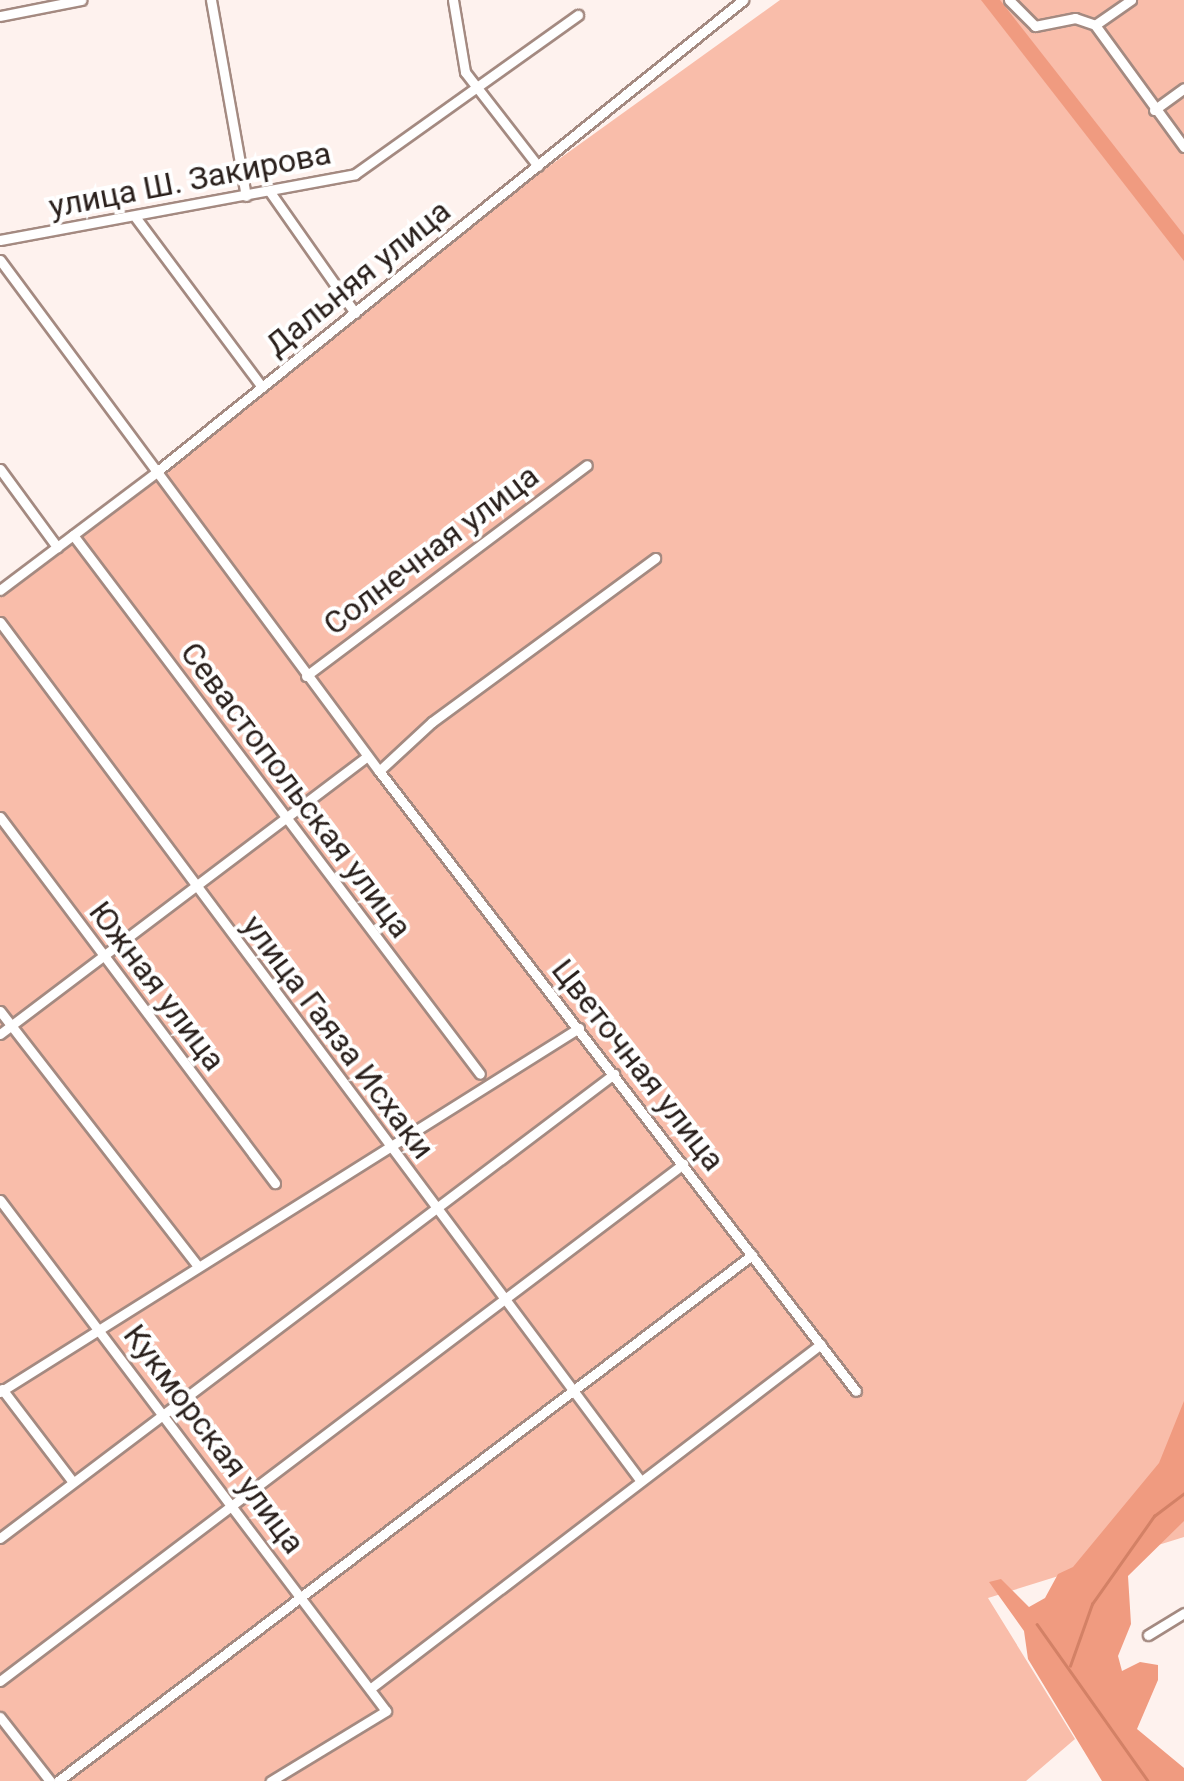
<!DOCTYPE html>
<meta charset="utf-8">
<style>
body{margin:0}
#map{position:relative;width:1184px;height:1781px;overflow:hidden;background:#fef2ee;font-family:Roboto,sans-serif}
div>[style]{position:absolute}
.green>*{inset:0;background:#f9bdaa}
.forest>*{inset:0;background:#f09b80}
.stream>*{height:2.5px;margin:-1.25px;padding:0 1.25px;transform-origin:1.25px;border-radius:1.25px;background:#d38166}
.roads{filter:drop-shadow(2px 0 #a48a81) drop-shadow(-2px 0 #a48a81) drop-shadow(0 2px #a48a81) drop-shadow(0 -2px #a48a81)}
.minor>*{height:9px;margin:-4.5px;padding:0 4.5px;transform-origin:4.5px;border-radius:4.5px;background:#fff}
span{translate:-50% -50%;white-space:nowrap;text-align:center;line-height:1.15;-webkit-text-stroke:8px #fff;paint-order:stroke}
.street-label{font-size:32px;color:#2a201c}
</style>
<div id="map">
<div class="green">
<div style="clip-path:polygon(780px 0,1184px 0,1184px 1537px,988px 1598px,1075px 1739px,1026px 1781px,0 1781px,0 596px,441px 244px)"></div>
</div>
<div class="forest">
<div style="clip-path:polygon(981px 0,1000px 0,1184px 235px,1184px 261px)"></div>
<div style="clip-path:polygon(1184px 1401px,1184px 1521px,1128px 1576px,1131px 1624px,1118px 1656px,1122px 1671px,1140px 1662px,1158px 1665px,1158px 1680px,1137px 1729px,1184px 1768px,1184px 1781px,1102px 1781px,1028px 1659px,1024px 1631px,989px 1582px,1001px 1579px,1029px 1607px,1045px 1598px,1058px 1574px,1073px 1567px,1159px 1463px)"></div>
</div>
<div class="stream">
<div style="left:1037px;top:1624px;width:192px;rotate:54.7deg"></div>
<div style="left:1070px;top:1666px;width:66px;rotate:-70.5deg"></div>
<div style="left:1092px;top:1604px;width:108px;rotate:-54.8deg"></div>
<div style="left:1154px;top:1516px;width:38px;rotate:-37deg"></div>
</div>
<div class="roads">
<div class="minor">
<div style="left:211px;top:0;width:199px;rotate:79.9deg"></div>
<div style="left:453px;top:0;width:73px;rotate:80.5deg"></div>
<div style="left:465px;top:72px;width:119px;rotate:52.2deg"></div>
<div style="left:1009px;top:0;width:37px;rotate:45deg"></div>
<div style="left:1035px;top:26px;width:41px;rotate:-11.3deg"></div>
<div style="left:1075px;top:18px;width:21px;rotate:19deg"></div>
<div style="left:1095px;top:25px;width:151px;rotate:53.9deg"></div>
<div style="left:0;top:16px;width:83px;rotate:-11.2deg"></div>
<div style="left:1095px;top:25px;width:44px;rotate:-34.8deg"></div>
<div style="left:1154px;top:110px;width:37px;rotate:-36deg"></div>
<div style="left:270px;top:192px;width:148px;rotate:54.9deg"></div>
<div style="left:136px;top:218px;width:211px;rotate:53.3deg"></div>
<div style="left:0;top:240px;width:361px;rotate:-10.5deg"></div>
<div style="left:355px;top:174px;width:274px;rotate:-35.5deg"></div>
<div style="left:0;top:260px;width:636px;rotate:53.44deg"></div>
<div style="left:379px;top:771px;width:782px;rotate:52.43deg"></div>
<div style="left:0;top:469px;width:97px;rotate:53.8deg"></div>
<div style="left:73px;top:535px;width:675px;rotate:52.94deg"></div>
<div style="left:0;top:590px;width:194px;rotate:-37deg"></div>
<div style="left:155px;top:473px;width:755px;rotate:-38.81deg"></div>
<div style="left:0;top:622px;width:1070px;rotate:53.28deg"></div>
<div style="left:306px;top:676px;width:351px;rotate:-36.9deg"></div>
<div style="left:379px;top:771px;width:72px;rotate:-42.8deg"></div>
<div style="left:432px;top:722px;width:277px;rotate:-36.3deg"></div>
<div style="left:0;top:817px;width:458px;rotate:53.1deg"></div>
<div style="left:0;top:1011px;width:323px;rotate:52.2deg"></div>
<div style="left:0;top:1034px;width:460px;rotate:-37.1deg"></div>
<div style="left:0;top:1200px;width:640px;rotate:52.93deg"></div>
<div style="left:386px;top:1711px;width:135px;rotate:148.7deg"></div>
<div style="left:2px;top:1389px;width:116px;rotate:52.7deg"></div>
<div style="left:0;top:1392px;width:684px;rotate:-32.16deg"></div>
<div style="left:0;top:1538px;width:770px;rotate:-37.08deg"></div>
<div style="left:1148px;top:1635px;width:42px;rotate:-31.4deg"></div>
<div style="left:0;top:1681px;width:857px;rotate:-37.12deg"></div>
<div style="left:371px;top:1688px;width:566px;rotate:-37.4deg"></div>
<div style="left:0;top:1717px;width:81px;rotate:52deg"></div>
<div style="left:58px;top:1781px;width:871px;rotate:-37.16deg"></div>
</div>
</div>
<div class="street-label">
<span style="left:190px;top:180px;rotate:-11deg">улица Ш. Закирова</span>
<span style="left:358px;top:278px;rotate:-39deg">Дальняя улица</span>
<span style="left:431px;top:550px;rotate:-37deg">Солнечная улица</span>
<span style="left:296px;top:790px;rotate:53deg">Севастопольская улица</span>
<span style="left:157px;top:986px;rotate:53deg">Южная улица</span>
<span style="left:338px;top:1037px;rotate:53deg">улица Гаяза Исхаки</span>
<span style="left:638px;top:1065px;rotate:52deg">Цветочная улица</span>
<span style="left:214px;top:1439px;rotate:53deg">Кукморская улица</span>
</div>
</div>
